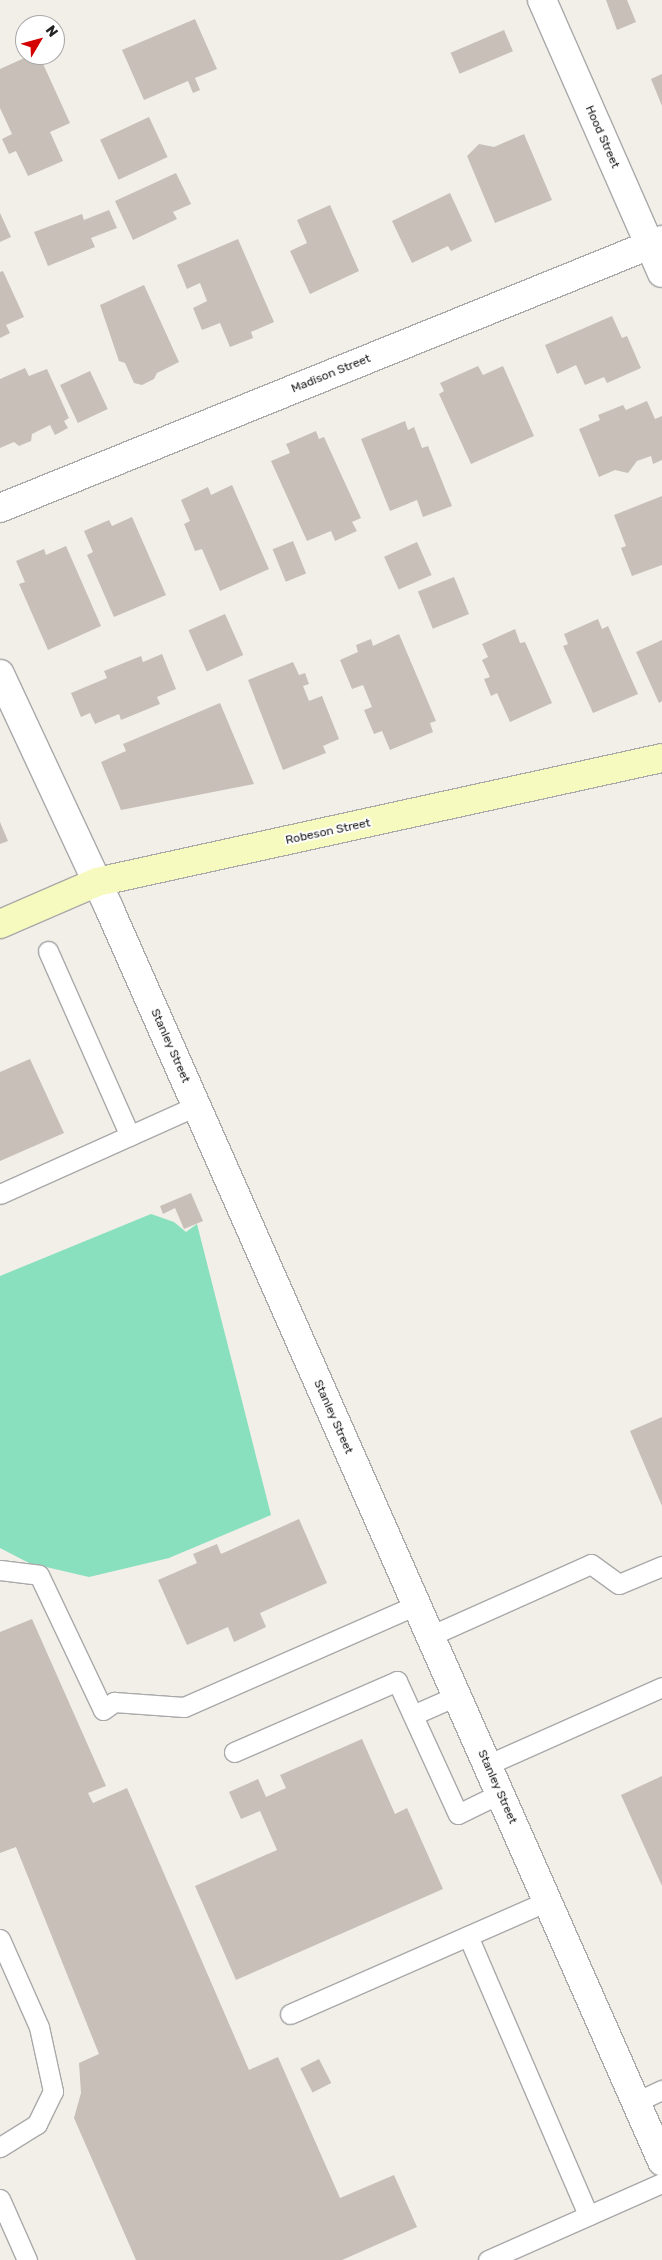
<!DOCTYPE html>
<style>
body{margin:0}
#map{position:relative;width:662px;height:2260px;overflow:hidden;background:#f2efe9;font-family:Rubik,sans-serif}
div>[style]{position:absolute}
.pitch>*{inset:0;background:#88e0be}
.building>*{inset:0;background:#c7bfb8;transform-origin:0 0}
.roads{filter:drop-shadow(1px 0 #a9a9a9) drop-shadow(-1px 0 #a9a9a9) drop-shadow(0 1px #a9a9a9) drop-shadow(0 -1px #a9a9a9)}
.service>*{height:19px;margin:-9.5px;padding:0 9.5px;transform-origin:9.5px;border-radius:9.5px;background:#fff}
.minor>*{height:28px;margin:-14px;padding:0 14px;transform-origin:14px;border-radius:14px;background:#fff}
.secondary>*{height:28px;margin:-14px;padding:0 14px;transform-origin:14px;border-radius:14px;background:#f7fabf}
span{translate:-50% -50%;white-space:nowrap;text-align:center;line-height:1.15;-webkit-text-stroke:4px #fff;paint-order:stroke}
.street-label{font-size:12px;color:#222}
.north{position:absolute;left:15px;top:15px;width:50px;height:50px;box-sizing:border-box;background:#fff;border:1px solid #a7a7a7;border-radius:50%;rotate:53deg;font-size:14px;font-weight:700;line-height:20px;text-align:center;color:#222}
.north::after{content:'';display:block;margin:auto;width:18px;height:22px;background:#d40000;clip-path:polygon(50% 0,100% 100%,50% 72%,0 100%)}
</style>
<div id="map">
<div class="pitch">
<div style="clip-path:polygon(151px 1214px,174px 1222px,186px 1232px,197px 1224px,271px 1515px,169px 1558px,89px 1577px,29px 1563px,0 1548px,0 1276px)"></div>
</div>
<div class="building">
<div style="clip-path:polygon(606px 0,627px 0,636px 22px,617px 30px)"></div>
<div style="clip-path:polygon(195px 19px,217px 69px,195px 78px,200px 90px,193px 93px,188px 81px,144px 100px,122px 50px)"></div>
<div style="left:504px;top:30px;width:23px;height:58px;rotate:67deg"></div>
<div style="clip-path:polygon(31px 55px,39px 55px,70px 123px,50px 132px,63px 161px,28px 176px,16px 151px,9px 154px,2px 139px,12px 134px,0 108px,0 69px)"></div>
<div style="clip-path:polygon(662px 74px,662px 106px,651px 79px)"></div>
<div style="left:149px;top:117px;width:44px;height:54px;rotate:65deg"></div>
<div style="clip-path:polygon(524px 134px,552px 200px,495px 223px,467px 156px,479px 144px,494px 147px)"></div>
<div style="clip-path:polygon(176px 173px,191px 204px,173px 212px,177px 219px,133px 240px,115px 201px)"></div>
<div style="clip-path:polygon(450px 193px,472px 241px,451px 251px,448px 246px,412px 263px,392px 221px)"></div>
<div style="clip-path:polygon(330px 205px,359px 271px,310px 294px,290px 251px,307px 243px,297px 220px)"></div>
<div style="clip-path:polygon(109px 210px,117px 228px,91px 238px,95px 247px,48px 266px,34px 232px,82px 214px,84px 220px)"></div>
<div style="clip-path:polygon(0 213px,11px 237px,0 242px)"></div>
<div style="clip-path:polygon(238px 239px,274px 322px,251px 332px,253px 338px,230px 347px,220px 323px,202px 330px,193px 308px,207px 301px,200px 283px,187px 289px,177px 265px)"></div>
<div style="clip-path:polygon(3px 271px,24px 317px,6px 325px,10px 333px,0 338px,0 272px)"></div>
<div style="clip-path:polygon(144px 285px,179px 362px,157px 373px,154px 379px,142px 385px,134px 383px,125px 363px,119px 361px,100px 305px)"></div>
<div style="clip-path:polygon(612px 316px,622px 338px,627px 336px,641px 368px,607px 383px,604px 377px,585px 385px,576px 365px,557px 374px,545px 345px)"></div>
<div style="clip-path:polygon(478px 366px,483px 375px,503px 366px,534px 436px,471px 464px,439px 394px,444px 391px,440px 383px)"></div>
<div style="clip-path:polygon(25px 368px,29px 376px,47px 369px,69px 418px,64px 421px,68px 428px,55px 435px,50px 425px,32px 434px,31px 441px,19px 446px,14px 442px,0 448px,0 379px)"></div>
<div style="left:90px;top:371px;width:42px;height:33px;rotate:65deg"></div>
<div style="clip-path:polygon(647px 401px,655px 419px,662px 416px,662px 460px,653px 464px,651px 456px,637px 461px,628px 473px,615px 470px,599px 477px,579px 429px,600px 420px,598px 415px,623px 405px,626px 410px)"></div>
<div style="clip-path:polygon(405px 421px,408px 430px,414px 427px,422px 448px,428px 446px,452px 506px,423px 517px,417px 500px,390px 511px,361px 439px)"></div>
<div style="clip-path:polygon(316px 431px,319px 439px,324px 437px,361px 518px,352px 522px,357px 531px,335px 541px,331px 531px,307px 541px,271px 461px,290px 453px,286px 444px)"></div>
<div style="clip-path:polygon(232px 485px,269px 569px,220px 591px,202px 549px,195px 551px,184px 524px,190px 521px,181px 500px,208px 487px,211px 495px)"></div>
<div style="clip-path:polygon(662px 496px,662px 565px,632px 576px,621px 548px,626px 546px,614px 515px)"></div>
<div style="clip-path:polygon(132px 517px,166px 595px,114px 617px,87px 555px,93px 552px,84px 531px,109px 520px,112px 526px)"></div>
<div style="left:293px;top:541px;width:35px;height:22px;rotate:68deg"></div>
<div style="left:417px;top:542px;width:36px;height:36px;rotate:66deg"></div>
<div style="clip-path:polygon(66px 546px,101px 626px,48px 650px,19px 584px,25px 582px,16px 561px,44px 549px,46px 555px)"></div>
<div style="left:454px;top:577px;width:40px;height:39px;rotate:68deg"></div>
<div style="left:225px;top:614px;width:45px;height:40px;rotate:66deg"></div>
<div style="clip-path:polygon(598px 619px,602px 629px,608px 626px,638px 694px,593px 713px,563px 646px,568px 644px,564px 634px)"></div>
<div style="clip-path:polygon(515px 629px,520px 643px,525px 642px,552px 703px,510px 722px,497px 693px,491px 696px,484px 679px,490px 677px,482px 660px,488px 657px,482px 644px)"></div>
<div style="clip-path:polygon(399px 634px,436px 721px,430px 723px,433px 732px,390px 750px,382px 731px,374px 734px,364px 710px,372px 707px,363px 685px,352px 689px,340px 660px,358px 652px,356px 645px,371px 639px,373px 646px)"></div>
<div style="clip-path:polygon(662px 640px,662px 701px,659px 703px,636px 652px)"></div>
<div style="clip-path:polygon(162px 654px,176px 689px,157px 697px,160px 704px,121px 720px,119px 714px,95px 724px,90px 713px,81px 717px,71px 693px,107px 678px,104px 671px,141px 656px,143px 662px)"></div>
<div style="clip-path:polygon(293px 662px,299px 675px,305px 673px,309px 684px,303px 686px,309px 701px,322px 696px,339px 739px,323px 746px,326px 753px,283px 770px,248px 680px)"></div>
<div style="clip-path:polygon(220px 703px,254px 784px,121px 810px,101px 762px,126px 751px,123px 744px)"></div>
<div style="clip-path:polygon(0 822px,8px 841px,0 844px)"></div>
<div style="clip-path:polygon(30px 1059px,64px 1133px,0 1161px,0 1072px)"></div>
<div style="clip-path:polygon(191px 1193px,203px 1221px,184px 1229px,175px 1208px,163px 1214px,160px 1206px)"></div>
<div style="clip-path:polygon(662px 1417px,662px 1506px,630px 1431px)"></div>
<div style="clip-path:polygon(299px 1519px,327px 1583px,260px 1613px,266px 1627px,234px 1642px,228px 1627px,187px 1645px,158px 1580px,197px 1563px,193px 1554px,217px 1544px,221px 1554px)"></div>
<div style="clip-path:polygon(32px 1619px,106px 1786px,88px 1793px,93px 1803px,127px 1788px,249px 2070px,278px 2057px,340px 2198px,394px 2175px,417px 2227px,342px 2260px,136px 2260px,74px 2118px,81px 2093px,79px 2063px,99px 2054px,16px 1847px,0 1853px,0 1632px)"></div>
<div style="clip-path:polygon(362px 1739px,395px 1814px,407px 1808px,443px 1889px,236px 1980px,195px 1886px,277px 1850px,260px 1811px,241px 1819px,229px 1792px,258px 1779px,266px 1797px,286px 1788px,280px 1775px)"></div>
<div style="clip-path:polygon(662px 1776px,662px 1886px,621px 1795px)"></div>
<div style="left:319px;top:2059px;width:27px;height:21px;rotate:63deg"></div>
</div>
<div class="roads">
<div class="service">
<div style="left:48px;top:951px;width:202px;rotate:66.1deg"></div>
<div style="left:0;top:1194px;width:215px;rotate:-24.2deg"></div>
<div style="left:0;top:1570px;width:39px;rotate:7deg"></div>
<div style="left:39px;top:1575px;width:149px;rotate:64.6deg"></div>
<div style="left:103px;top:1710px;width:14px;rotate:-36deg"></div>
<div style="left:114px;top:1702px;width:70px;rotate:4.1deg"></div>
<div style="left:184px;top:1707px;width:253px;rotate:-23.7deg"></div>
<div style="left:430px;top:1636px;width:176px;rotate:-24.1deg"></div>
<div style="left:591px;top:1564px;width:34px;rotate:36deg"></div>
<div style="left:619px;top:1584px;width:47px;rotate:-22.7deg"></div>
<div style="left:413px;top:1715px;width:47px;rotate:-23.8deg"></div>
<div style="left:234px;top:1752px;width:178px;rotate:-23.5deg"></div>
<div style="left:397px;top:1681px;width:146px;rotate:65.4deg"></div>
<div style="left:458px;top:1814px;width:46px;rotate:-26deg"></div>
<div style="left:487px;top:1765px;width:192px;rotate:-24deg"></div>
<div style="left:468px;top:1936px;width:304px;rotate:66.7deg"></div>
<div style="left:0;top:1939px;width:96px;rotate:66.1deg"></div>
<div style="left:39px;top:2027px;width:66px;rotate:77.7deg"></div>
<div style="left:53px;top:2091px;width:37px;rotate:116deg"></div>
<div style="left:37px;top:2124px;width:44px;rotate:148.1deg"></div>
<div style="left:290px;top:2014px;width:281px;rotate:-23.7deg"></div>
<div style="left:636px;top:2102px;width:29px;rotate:-25deg"></div>
<div style="left:0;top:2199px;width:67px;rotate:66.1deg"></div>
<div style="left:488px;top:2260px;width:190px;rotate:-23.9deg"></div>
</div>
<div class="minor">
<div style="left:542px;top:0;width:298px;rotate:66.3deg"></div>
<div style="left:0;top:508px;width:714px;rotate:-22.04deg"></div>
<div style="left:0;top:674px;width:258px;rotate:65deg"></div>
<div style="left:109px;top:908px;width:1370px;rotate:66.19deg"></div>
</div>
<div class="secondary">
<div style="left:0;top:924px;width:106px;rotate:-23.4deg"></div>
<div style="left:97px;top:882px;width:578px;rotate:-12.38deg"></div>
</div>
</div>
<div class="street-label">
<span style="left:602px;top:137px;rotate:66deg">Hood Street</span>
<span style="left:331px;top:374px;rotate:-22deg">Madison Street</span>
<span style="left:328px;top:832px;rotate:-12deg">Robeson Street</span>
<span style="left:170px;top:1046px;rotate:66deg">Stanley Street</span>
<span style="left:333px;top:1417px;rotate:66deg">Stanley Street</span>
<span style="left:497px;top:1787px;rotate:66deg">Stanley Street</span>
</div>
<div class="north">N</div>
</div>
